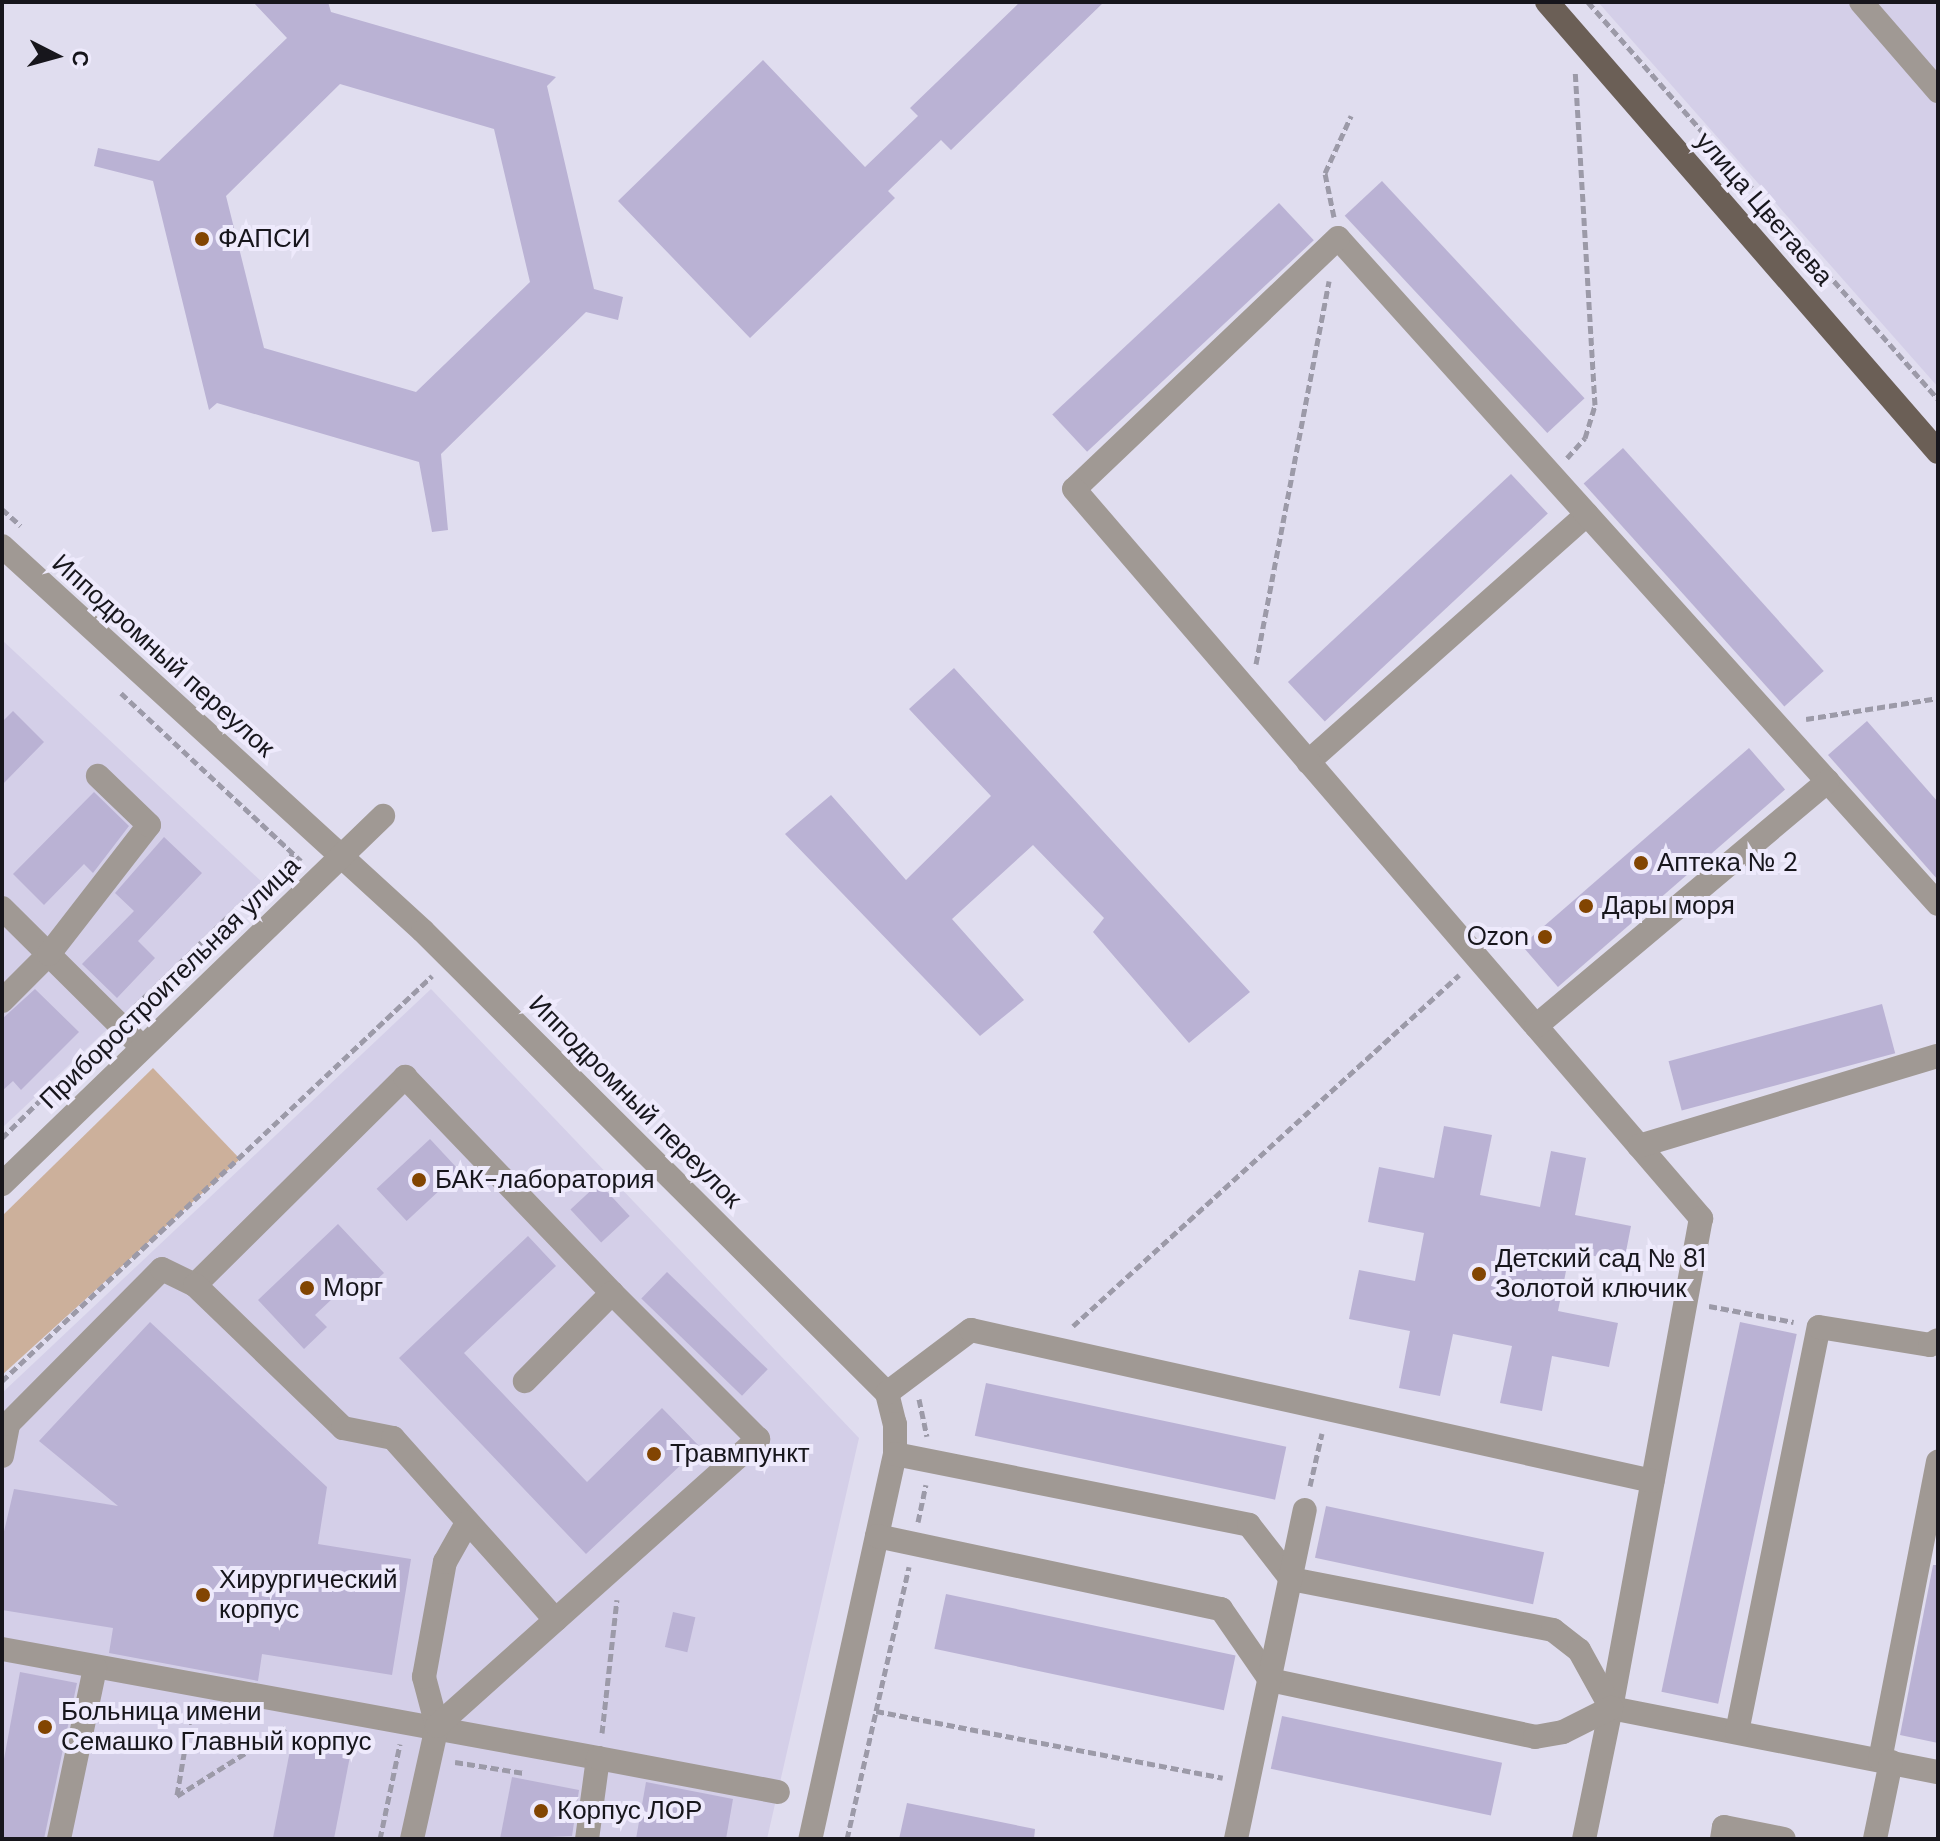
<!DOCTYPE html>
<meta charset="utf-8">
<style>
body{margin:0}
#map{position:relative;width:1940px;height:1841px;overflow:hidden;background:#e0ddef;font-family:"DM Sans",sans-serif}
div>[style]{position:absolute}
.built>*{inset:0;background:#d4cfe8}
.green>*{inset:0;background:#ccb09b}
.building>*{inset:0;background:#bab2d4;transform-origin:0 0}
.path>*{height:5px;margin-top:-2.5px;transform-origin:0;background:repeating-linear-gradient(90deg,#9c9aa8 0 8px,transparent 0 12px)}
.minor>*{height:24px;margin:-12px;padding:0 12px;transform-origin:12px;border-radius:12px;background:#a09994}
.major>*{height:24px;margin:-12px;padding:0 12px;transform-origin:12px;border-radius:12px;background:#6b5f56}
.dots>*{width:22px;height:22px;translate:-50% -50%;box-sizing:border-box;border:4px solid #eeeafc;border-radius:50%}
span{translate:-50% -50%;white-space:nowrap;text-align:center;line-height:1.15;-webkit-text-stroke:8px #eeeafc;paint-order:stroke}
.street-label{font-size:26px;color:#17161c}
.poi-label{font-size:26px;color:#17161c}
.left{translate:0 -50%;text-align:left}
.right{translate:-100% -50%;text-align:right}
.frame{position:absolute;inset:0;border:4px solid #17161c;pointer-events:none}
.north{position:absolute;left:16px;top:16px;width:80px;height:80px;-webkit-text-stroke:6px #eeeafc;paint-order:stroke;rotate:96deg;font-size:22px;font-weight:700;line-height:32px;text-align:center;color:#17161c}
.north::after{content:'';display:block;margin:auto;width:28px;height:36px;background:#17161c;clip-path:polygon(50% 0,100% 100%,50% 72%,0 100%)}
</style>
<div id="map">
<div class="built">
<div style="clip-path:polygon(1598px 2px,1938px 2px,1938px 387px)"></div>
<div style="clip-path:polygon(2px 640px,263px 883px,2px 1128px)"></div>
<div style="clip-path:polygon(431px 989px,859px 1438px,767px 1839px,2px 1839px,2px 1393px)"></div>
</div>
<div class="green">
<div style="clip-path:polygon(153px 1068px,240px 1159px,2px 1375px,2px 1216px)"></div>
</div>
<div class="building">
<div style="clip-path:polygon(evenodd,253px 2px,328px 2px,331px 12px,556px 77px,547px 86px,594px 289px,623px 297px,618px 320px,586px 312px,441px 454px,448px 530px,432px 532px,419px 462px,217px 403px,209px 410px,153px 181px,94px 166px,98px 148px,159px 161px,287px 38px,253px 2px,340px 84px,494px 129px,530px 282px,416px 392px,264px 348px,226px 196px,340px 84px)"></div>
<div style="clip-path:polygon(1020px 2px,1104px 2px,951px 150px,941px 140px,888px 191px,895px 198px,750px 338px,618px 201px,763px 60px,865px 167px,918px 116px,910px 108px)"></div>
<div style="left:1382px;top:181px;width:297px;height:51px;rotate:47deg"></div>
<div style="left:1279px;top:203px;width:51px;height:310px;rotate:47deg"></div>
<div style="left:1623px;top:448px;width:300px;height:53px;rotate:48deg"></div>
<div style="left:1511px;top:474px;width:54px;height:305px;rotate:47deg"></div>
<div style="clip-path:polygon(954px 668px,1250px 992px,1189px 1043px,1093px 932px,1104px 918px,1033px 845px,952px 919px,1024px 1000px,980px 1036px,785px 834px,831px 795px,906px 880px,991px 796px,909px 709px)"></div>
<div style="clip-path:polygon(13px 711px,44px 742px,2px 785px,2px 722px)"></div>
<div style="clip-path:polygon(1867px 721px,1938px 802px,1938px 880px,1828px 755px)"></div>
<div style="left:1749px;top:748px;width:55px;height:301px;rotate:49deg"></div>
<div style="clip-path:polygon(94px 792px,129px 826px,93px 873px,84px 864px,44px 905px,13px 874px)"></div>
<div style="clip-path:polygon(164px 837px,202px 873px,138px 941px,155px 958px,117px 998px,82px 964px,134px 911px,115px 893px)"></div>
<div style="clip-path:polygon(35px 989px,79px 1032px,21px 1090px,13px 1081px,2px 1091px,2px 1019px)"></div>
<div style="left:1882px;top:1004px;width:51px;height:221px;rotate:75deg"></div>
<div style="clip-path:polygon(1444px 1126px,1492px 1135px,1480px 1195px,1540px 1207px,1551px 1151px,1586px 1158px,1575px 1215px,1631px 1226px,1624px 1262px,1570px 1251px,1558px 1311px,1618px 1323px,1609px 1367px,1552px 1356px,1542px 1411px,1500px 1403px,1512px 1346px,1453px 1334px,1440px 1396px,1399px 1388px,1410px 1331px,1349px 1319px,1359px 1270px,1415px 1281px,1424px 1233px,1368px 1222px,1379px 1167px,1434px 1178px)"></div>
<div style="left:430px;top:1139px;width:44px;height:73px;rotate:47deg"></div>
<div style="left:599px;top:1183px;width:45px;height:39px;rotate:47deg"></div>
<div style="clip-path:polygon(338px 1224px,384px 1273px,361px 1294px,350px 1282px,315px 1315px,327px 1327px,304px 1349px,258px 1300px)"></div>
<div style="clip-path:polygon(528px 1236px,556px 1266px,464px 1353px,587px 1482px,662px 1408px,700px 1447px,586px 1554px,399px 1358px)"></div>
<div style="left:667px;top:1272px;width:140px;height:37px;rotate:44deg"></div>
<div style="clip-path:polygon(150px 1322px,327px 1487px,318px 1544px,411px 1559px,392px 1675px,262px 1654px,258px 1681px,109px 1653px,113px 1628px,2px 1610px,2px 1540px,14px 1489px,118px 1506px,39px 1441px)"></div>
<div style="left:1740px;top:1322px;width:58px;height:378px;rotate:12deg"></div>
<div style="left:986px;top:1383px;width:307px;height:54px;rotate:12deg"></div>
<div style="left:1326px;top:1506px;width:223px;height:53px;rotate:12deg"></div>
<div style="clip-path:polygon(1933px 1565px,1938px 1565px,1938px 1743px,1900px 1735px)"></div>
<div style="left:946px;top:1594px;width:296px;height:56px;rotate:12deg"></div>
<div style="left:673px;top:1612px;width:23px;height:36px;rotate:13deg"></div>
<div style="clip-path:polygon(20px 1672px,77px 1683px,44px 1839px,2px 1839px,2px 1770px)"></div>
<div style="left:1282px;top:1716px;width:225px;height:54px;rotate:12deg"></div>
<div style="left:293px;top:1735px;width:60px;height:106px;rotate:11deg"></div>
<div style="clip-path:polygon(512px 1777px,579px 1790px,572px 1836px,500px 1839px)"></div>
<div style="clip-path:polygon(646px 1782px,733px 1799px,726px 1839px,636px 1839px)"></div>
<div style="clip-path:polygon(907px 1803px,1035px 1829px,1034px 1839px,899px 1839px)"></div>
</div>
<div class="path">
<div style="left:1588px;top:2px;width:529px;rotate:48.6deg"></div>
<div style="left:1334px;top:217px;width:45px;rotate:-101.6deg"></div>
<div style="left:1325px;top:173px;width:63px;rotate:-65.5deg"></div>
<div style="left:1567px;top:458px;width:27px;rotate:-48deg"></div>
<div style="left:1585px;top:438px;width:34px;rotate:-73deg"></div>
<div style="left:1595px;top:405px;width:333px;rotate:-93.4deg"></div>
<div style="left:2px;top:509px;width:25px;rotate:42deg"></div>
<div style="left:1256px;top:664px;width:390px;rotate:-79.2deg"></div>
<div style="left:121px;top:693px;width:246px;rotate:43deg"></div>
<div style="left:1806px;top:719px;width:134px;rotate:-9deg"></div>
<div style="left:135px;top:1006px;width:219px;rotate:-43.9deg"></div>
<div style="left:2px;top:1138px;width:138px;rotate:-44.7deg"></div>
<div style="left:1709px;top:1306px;width:86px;rotate:10.7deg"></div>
<div style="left:1073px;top:1326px;width:522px;rotate:-42.28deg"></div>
<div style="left:2px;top:1381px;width:591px;rotate:-43.29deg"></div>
<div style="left:919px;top:1399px;width:38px;rotate:78deg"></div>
<div style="left:1310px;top:1486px;width:54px;rotate:-77.2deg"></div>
<div style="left:918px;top:1522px;width:38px;rotate:-78deg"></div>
<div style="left:876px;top:1711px;width:148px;rotate:-77.1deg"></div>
<div style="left:602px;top:1733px;width:134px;rotate:-83.6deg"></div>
<div style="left:455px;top:1762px;width:70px;rotate:9.1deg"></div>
<div style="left:177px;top:1795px;width:89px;rotate:-80.3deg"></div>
<div style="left:177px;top:1796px;width:131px;rotate:-32.2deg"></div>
<div style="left:380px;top:1839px;width:97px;rotate:-78.1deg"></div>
<div style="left:847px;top:1839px;width:131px;rotate:-77.2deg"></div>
<div style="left:876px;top:1711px;width:353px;rotate:10.9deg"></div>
</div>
<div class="minor">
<div style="left:1861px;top:2px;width:118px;rotate:49.1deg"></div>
<div style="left:2px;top:546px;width:570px;rotate:42.44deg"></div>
<div style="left:423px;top:931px;width:655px;rotate:44.88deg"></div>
<div style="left:887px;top:1393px;width:32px;rotate:76deg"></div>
<div style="left:895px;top:1424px;width:30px;rotate:90deg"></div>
<div style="left:895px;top:1454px;width:394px;rotate:102.4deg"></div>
<div style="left:1308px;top:762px;width:373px;rotate:-41.6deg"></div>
<div style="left:1938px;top:904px;width:896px;rotate:-132.02deg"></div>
<div style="left:1338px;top:238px;width:364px;rotate:136.4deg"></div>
<div style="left:1074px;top:489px;width:962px;rotate:49.3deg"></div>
<div style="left:1701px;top:1218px;width:498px;rotate:100.4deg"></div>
<div style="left:1611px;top:1708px;width:333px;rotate:11.1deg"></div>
<div style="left:2px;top:908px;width:197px;rotate:44.8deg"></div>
<div style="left:2px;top:1001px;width:66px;rotate:-45deg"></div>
<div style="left:49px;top:954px;width:163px;rotate:-52.2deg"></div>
<div style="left:149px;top:825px;width:71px;rotate:-136.1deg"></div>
<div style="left:1536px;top:1026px;width:381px;rotate:-40deg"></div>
<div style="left:1639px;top:1146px;width:312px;rotate:-16.8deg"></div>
<div style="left:2px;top:1184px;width:530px;rotate:-44.01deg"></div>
<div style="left:195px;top:1285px;width:296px;rotate:-44.7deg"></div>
<div style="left:405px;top:1077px;width:299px;rotate:46.2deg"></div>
<div style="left:887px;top:1393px;width:105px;rotate:-36.9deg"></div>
<div style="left:971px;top:1330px;width:698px;rotate:12.5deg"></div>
<div style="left:895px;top:1454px;width:361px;rotate:11.3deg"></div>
<div style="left:1249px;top:1525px;width:68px;rotate:52.1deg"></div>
<div style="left:1291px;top:1579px;width:267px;rotate:11deg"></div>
<div style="left:1553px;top:1630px;width:33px;rotate:38deg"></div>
<div style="left:1579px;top:1650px;width:66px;rotate:61.1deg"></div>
<div style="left:1611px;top:1708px;width:134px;rotate:101.6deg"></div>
<div style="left:2px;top:1456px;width:33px;rotate:-79deg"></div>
<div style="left:8px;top:1424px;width:218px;rotate:-45.2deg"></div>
<div style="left:162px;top:1269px;width:37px;rotate:26deg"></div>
<div style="left:195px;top:1285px;width:206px;rotate:44deg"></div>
<div style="left:343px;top:1428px;width:51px;rotate:11.3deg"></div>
<div style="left:393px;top:1438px;width:244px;rotate:48.2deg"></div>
<div style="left:877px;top:1536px;width:352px;rotate:12deg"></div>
<div style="left:1221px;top:1609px;width:86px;rotate:55.4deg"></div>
<div style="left:1270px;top:1680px;width:271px;rotate:12.1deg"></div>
<div style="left:1535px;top:1737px;width:28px;rotate:-10deg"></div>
<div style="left:1563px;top:1732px;width:54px;rotate:-26.6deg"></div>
<div style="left:2px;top:1649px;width:606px;rotate:10.36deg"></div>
<div style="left:598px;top:1758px;width:82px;rotate:97.7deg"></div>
<div style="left:437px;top:1726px;width:51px;rotate:-104.9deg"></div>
<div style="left:424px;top:1677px;width:117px;rotate:-79.7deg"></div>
<div style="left:445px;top:1562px;width:45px;rotate:-60.6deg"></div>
<div style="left:1737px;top:1732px;width:413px;rotate:-78.6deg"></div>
<div style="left:1819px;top:1327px;width:112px;rotate:9.2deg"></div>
<div style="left:1930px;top:1345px;width:9px;rotate:-32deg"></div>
<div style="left:598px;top:1758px;width:183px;rotate:10.7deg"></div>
<div style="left:1880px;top:1760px;width:304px;rotate:-79deg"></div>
<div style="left:59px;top:1839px;width:175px;rotate:-78.1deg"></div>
<div style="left:412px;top:1839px;width:116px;rotate:-77.5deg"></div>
<div style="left:437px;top:1726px;width:431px;rotate:-41.8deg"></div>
<div style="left:758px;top:1439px;width:206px;rotate:-135deg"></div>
<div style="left:612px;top:1293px;width:124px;rotate:134.7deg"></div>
<div style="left:1236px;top:1839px;width:336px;rotate:-78.2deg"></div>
<div style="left:1722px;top:1839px;width:12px;rotate:-81deg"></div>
<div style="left:1724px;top:1827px;width:61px;rotate:11.3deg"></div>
<div style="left:1875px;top:1839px;width:79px;rotate:-78.3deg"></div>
</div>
<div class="major">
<div style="left:1547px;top:2px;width:596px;rotate:49.01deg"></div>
</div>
<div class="dots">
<div style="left:202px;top:239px;background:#824502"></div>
<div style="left:1641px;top:863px;background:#824502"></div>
<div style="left:1586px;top:906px;background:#824502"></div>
<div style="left:1545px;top:937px;background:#824502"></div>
<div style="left:419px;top:1180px;background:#824502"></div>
<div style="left:1479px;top:1274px;background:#824502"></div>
<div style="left:307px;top:1288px;background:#824502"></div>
<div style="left:654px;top:1454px;background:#824502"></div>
<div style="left:203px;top:1595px;background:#824502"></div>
<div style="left:45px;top:1727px;background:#824502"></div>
<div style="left:541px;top:1811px;background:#824502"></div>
</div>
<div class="street-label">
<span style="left:1764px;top:209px;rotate:49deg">улица Цветаева</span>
<span style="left:163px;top:656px;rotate:42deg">Ипподромный переулок</span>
<span style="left:170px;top:983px;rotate:-44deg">Приборостроительная улица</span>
<span style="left:635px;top:1102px;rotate:45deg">Ипподромный переулок</span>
</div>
<div class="poi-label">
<span class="left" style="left:218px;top:239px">ФАПСИ</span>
<span class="left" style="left:1657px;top:863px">Аптека № 2</span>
<span class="left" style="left:1602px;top:906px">Дары моря</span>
<span class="right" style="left:1529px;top:937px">Ozon</span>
<span class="left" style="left:435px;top:1180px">БАК-лаборатория</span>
<span class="left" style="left:1495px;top:1274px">Детский сад № 81<br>Золотой ключик</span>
<span class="left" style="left:323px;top:1288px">Морг</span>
<span class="left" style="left:670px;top:1454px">Травмпункт</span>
<span class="left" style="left:219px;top:1595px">Хирургический<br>корпус</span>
<span class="left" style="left:61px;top:1727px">Больница имени<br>Семашко Главный корпус</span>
<span class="left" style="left:557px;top:1811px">Корпус ЛОР</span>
</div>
<div class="frame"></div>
<div class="north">С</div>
</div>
